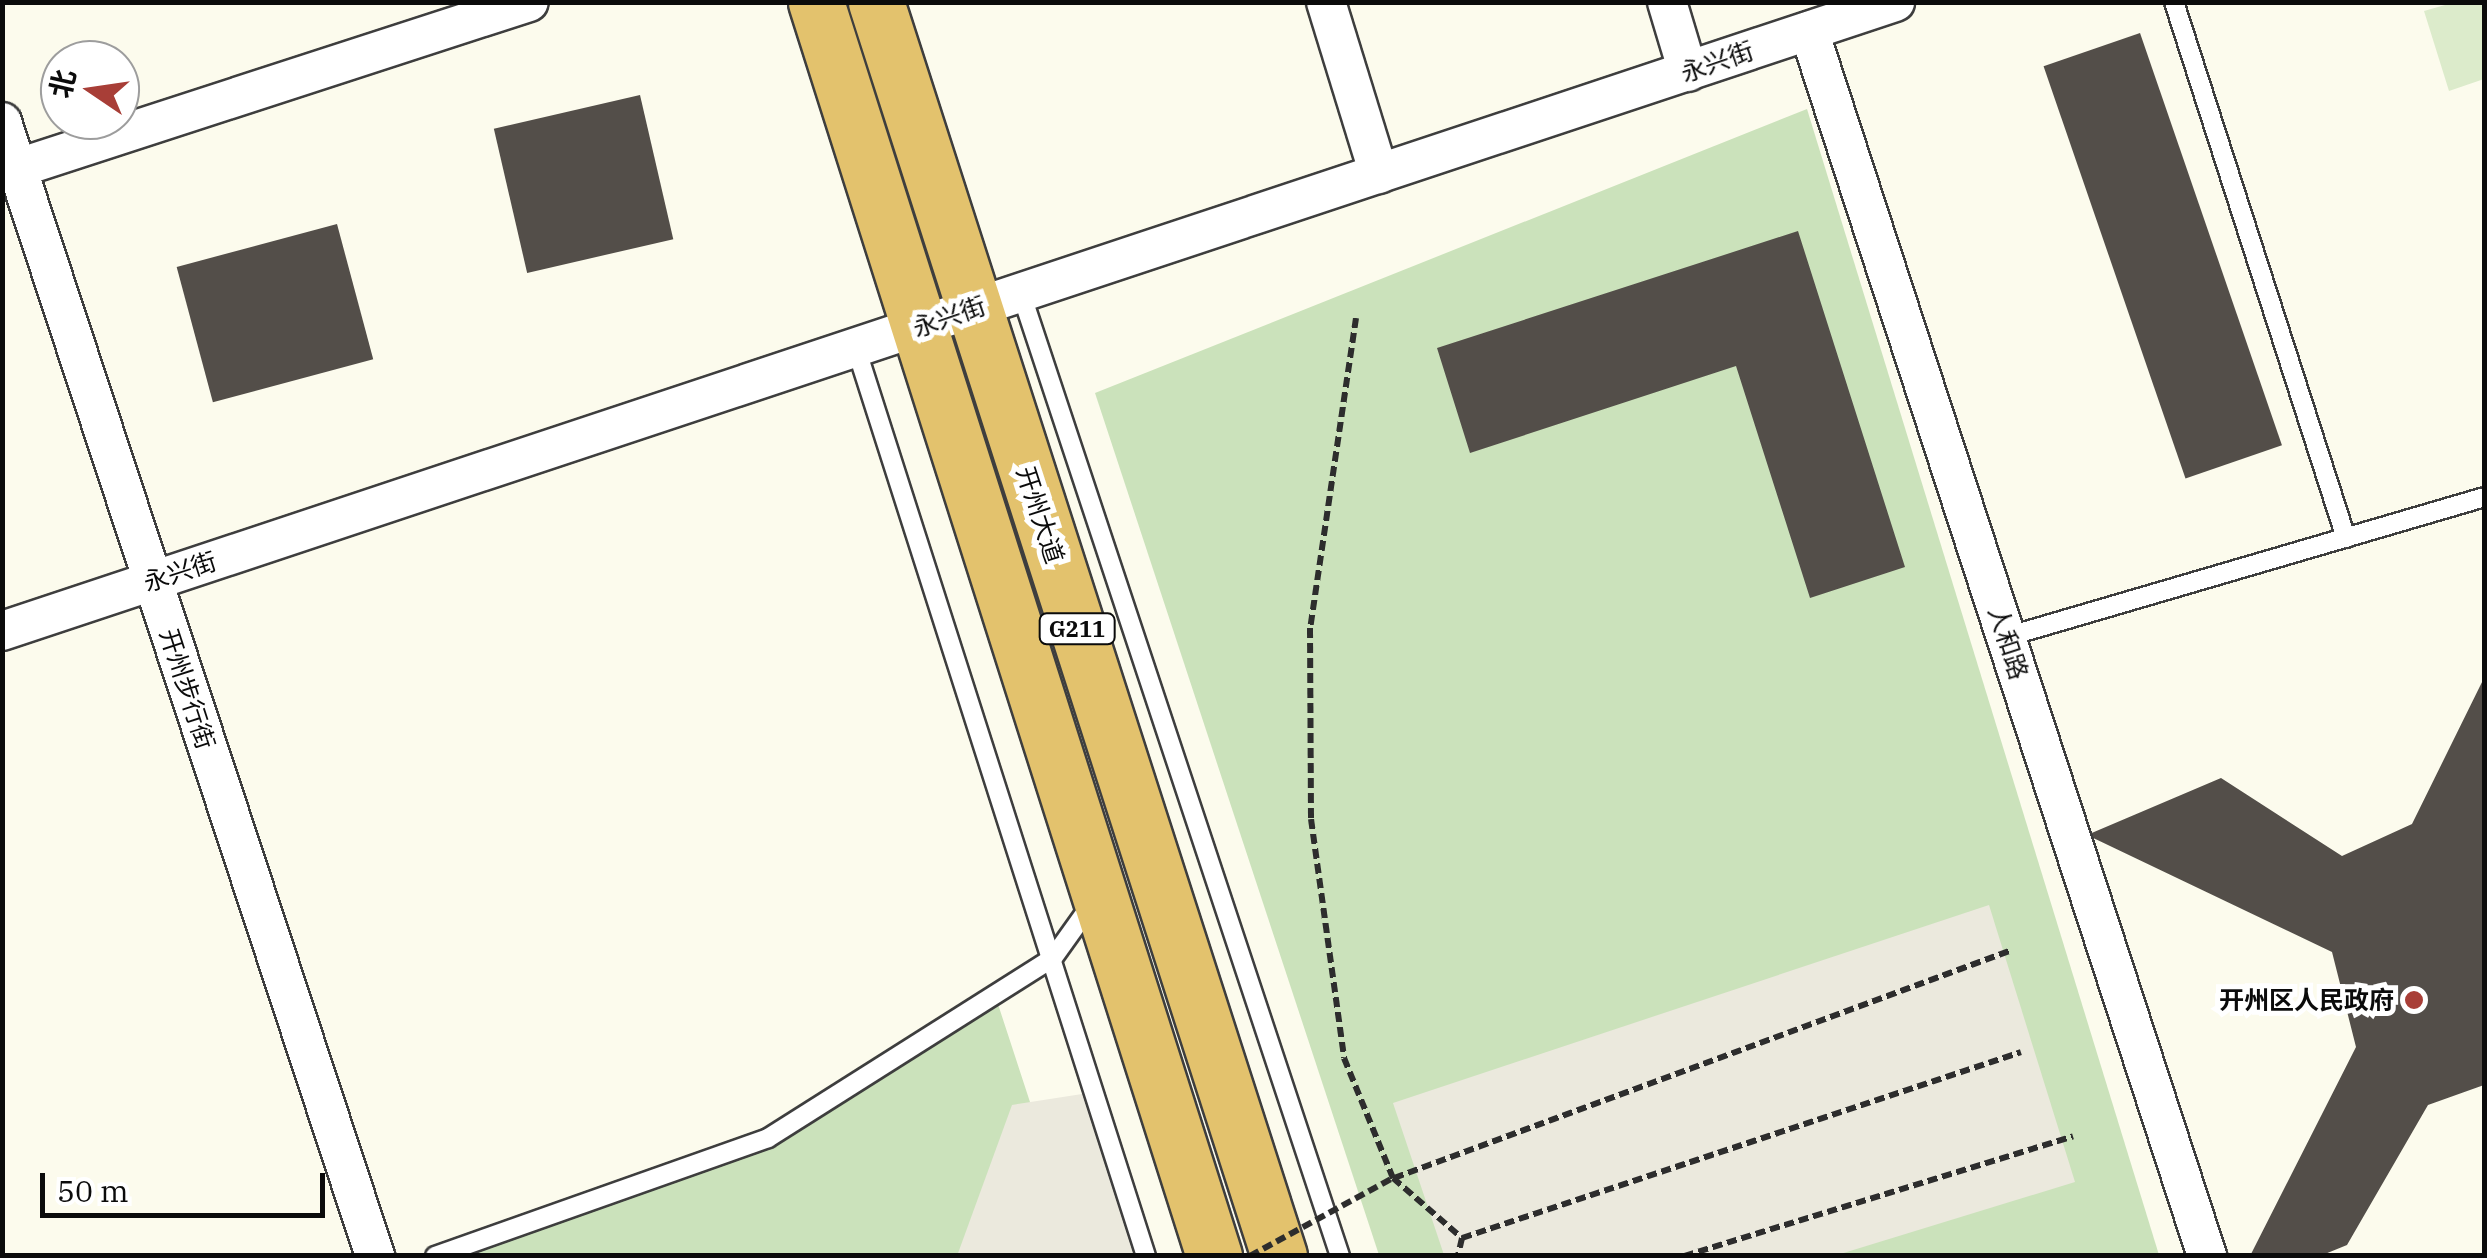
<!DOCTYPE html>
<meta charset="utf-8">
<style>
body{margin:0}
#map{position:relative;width:2487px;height:1258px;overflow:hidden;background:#fcfbed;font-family:"IBM Plex Serif","Noto Sans SC",serif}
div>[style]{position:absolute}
.green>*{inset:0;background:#cbe2bb}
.pitch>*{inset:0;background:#dcebcb}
.plaza>*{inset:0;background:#ebe9dd}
.building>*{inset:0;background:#534e49;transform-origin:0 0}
.path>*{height:6px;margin-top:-3px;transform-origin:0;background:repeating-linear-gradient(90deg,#2d2d2d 0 10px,transparent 0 15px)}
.roads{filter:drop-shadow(2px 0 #3e3e3e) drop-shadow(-2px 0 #3e3e3e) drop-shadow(0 2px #3e3e3e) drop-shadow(0 -2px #3e3e3e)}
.service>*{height:18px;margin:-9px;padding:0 9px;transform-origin:9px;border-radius:9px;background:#fff}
.minor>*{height:38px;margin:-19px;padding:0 19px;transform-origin:19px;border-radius:19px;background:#fff}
.trunk>*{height:55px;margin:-27.5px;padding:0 27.5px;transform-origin:27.5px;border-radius:27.5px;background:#e3c26d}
.path-bridge>*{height:6px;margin-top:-3px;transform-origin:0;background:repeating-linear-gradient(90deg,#2d2d2d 0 10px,transparent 0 15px)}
.dots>*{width:28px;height:28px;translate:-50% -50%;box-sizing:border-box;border:5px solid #fff;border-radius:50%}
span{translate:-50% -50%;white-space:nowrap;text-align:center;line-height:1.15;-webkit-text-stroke:10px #fff;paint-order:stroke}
.shield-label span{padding:2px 8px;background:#fff;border:2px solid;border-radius:8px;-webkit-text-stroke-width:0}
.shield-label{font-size:22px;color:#0b0b0b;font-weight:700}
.street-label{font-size:25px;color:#0b0b0b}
.poi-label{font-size:25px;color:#0b0b0b;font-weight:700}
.right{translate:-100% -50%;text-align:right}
.frame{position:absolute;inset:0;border:5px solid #0b0b0b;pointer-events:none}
.north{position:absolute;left:40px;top:40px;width:100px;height:100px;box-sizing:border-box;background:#fff;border:2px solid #9d9d9d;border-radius:50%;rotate:283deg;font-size:28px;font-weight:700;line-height:40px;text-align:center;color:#0b0b0b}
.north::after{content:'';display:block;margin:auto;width:35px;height:45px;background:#a83e37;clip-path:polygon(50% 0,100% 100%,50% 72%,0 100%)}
.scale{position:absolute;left:40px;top:1173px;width:285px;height:45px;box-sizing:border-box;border:5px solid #0b0b0b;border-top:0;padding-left:12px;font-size:30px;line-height:35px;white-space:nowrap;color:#0b0b0b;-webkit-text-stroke:8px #fff;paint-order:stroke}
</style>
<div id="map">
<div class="green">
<div style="clip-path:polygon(1807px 109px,2159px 1255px,1379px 1255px,1095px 393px)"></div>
<div style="clip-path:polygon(995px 995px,1080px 1255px,435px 1256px,768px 1138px)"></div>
</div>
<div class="pitch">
<div style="clip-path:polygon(2452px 3px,2484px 3px,2484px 79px,2449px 91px,2424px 11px)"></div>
</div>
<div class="plaza">
<div style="clip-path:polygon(1989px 905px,2075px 1182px,1837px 1255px,1444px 1255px,1393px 1103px)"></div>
<div style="clip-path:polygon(1095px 1092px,1146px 1255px,957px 1256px,1012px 1105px)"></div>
</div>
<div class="building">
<div style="left:2140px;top:33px;width:436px;height:102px;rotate:71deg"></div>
<div style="left:640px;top:95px;width:148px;height:150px;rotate:77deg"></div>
<div style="left:337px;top:224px;width:140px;height:166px;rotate:75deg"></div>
<div style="clip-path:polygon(1798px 231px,1905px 567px,1810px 598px,1736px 366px,1470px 453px,1437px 348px)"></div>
<div style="clip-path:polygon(2484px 678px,2484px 1085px,2428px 1105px,2347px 1245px,2320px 1256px,2250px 1256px,2356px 1047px,2332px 952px,2087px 835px,2221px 778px,2342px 856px,2412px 824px)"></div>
</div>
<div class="path">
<div style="left:1356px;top:318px;width:313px;rotate:98.4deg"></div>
<div style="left:1310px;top:628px;width:191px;rotate:89.7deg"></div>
<div style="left:1311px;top:819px;width:241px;rotate:82.1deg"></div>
<div style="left:1344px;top:1058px;width:130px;rotate:67.8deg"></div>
<div style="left:1393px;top:1178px;width:91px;rotate:41deg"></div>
<div style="left:1462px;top:1238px;width:18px;rotate:103deg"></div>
<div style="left:1394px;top:1178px;width:659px;rotate:-20.25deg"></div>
<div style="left:1462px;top:1238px;width:589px;rotate:-18.4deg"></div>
<div style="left:1684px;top:1256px;width:407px;rotate:-17.1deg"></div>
</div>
<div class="roads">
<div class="service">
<div style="left:2174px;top:2px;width:563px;rotate:72.21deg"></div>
<div style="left:1021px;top:293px;width:1014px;rotate:71.67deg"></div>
<div style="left:856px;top:348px;width:953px;rotate:72.29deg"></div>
<div style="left:2006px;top:637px;width:498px;rotate:-16.3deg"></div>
<div style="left:435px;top:1256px;width:353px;rotate:-19.5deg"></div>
<div style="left:768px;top:1138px;width:337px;rotate:-32.3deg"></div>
<div style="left:1053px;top:958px;width:69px;rotate:-54.5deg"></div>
</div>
<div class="minor">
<div style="left:1326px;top:2px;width:180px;rotate:72.9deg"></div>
<div style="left:1667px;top:2px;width:73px;rotate:73.3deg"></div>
<div style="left:1809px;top:31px;width:1288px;rotate:72deg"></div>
<div style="left:2px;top:122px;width:1194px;rotate:71.79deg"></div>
<div style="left:18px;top:168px;width:537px;rotate:-18deg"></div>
<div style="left:2px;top:631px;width:1995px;rotate:-18.38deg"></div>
</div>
<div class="trunk">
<div style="left:816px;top:2px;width:1316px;rotate:72.39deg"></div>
<div style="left:876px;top:2px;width:1317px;rotate:72.18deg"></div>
</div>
</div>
<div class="path-bridge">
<div style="left:1250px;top:1256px;width:163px;rotate:-28.6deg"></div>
</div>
<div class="dots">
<div style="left:2414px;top:1000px;background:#a83e37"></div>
</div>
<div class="shield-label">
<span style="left:1077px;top:629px">G211</span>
</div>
<div class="street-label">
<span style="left:1717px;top:62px;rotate:-19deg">永兴街</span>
<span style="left:949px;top:317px;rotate:-19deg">永兴街</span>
<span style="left:1040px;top:515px;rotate:72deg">开州大道</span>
<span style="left:180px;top:572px;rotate:-18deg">永兴街</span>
<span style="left:2008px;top:643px;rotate:72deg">人和路</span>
<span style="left:187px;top:689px;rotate:72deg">开州步行街</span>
</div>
<div class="poi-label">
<span class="right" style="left:2394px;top:1000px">开州区人民政府</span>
</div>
<div class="frame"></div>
<div class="north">北</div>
<div class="scale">50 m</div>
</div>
